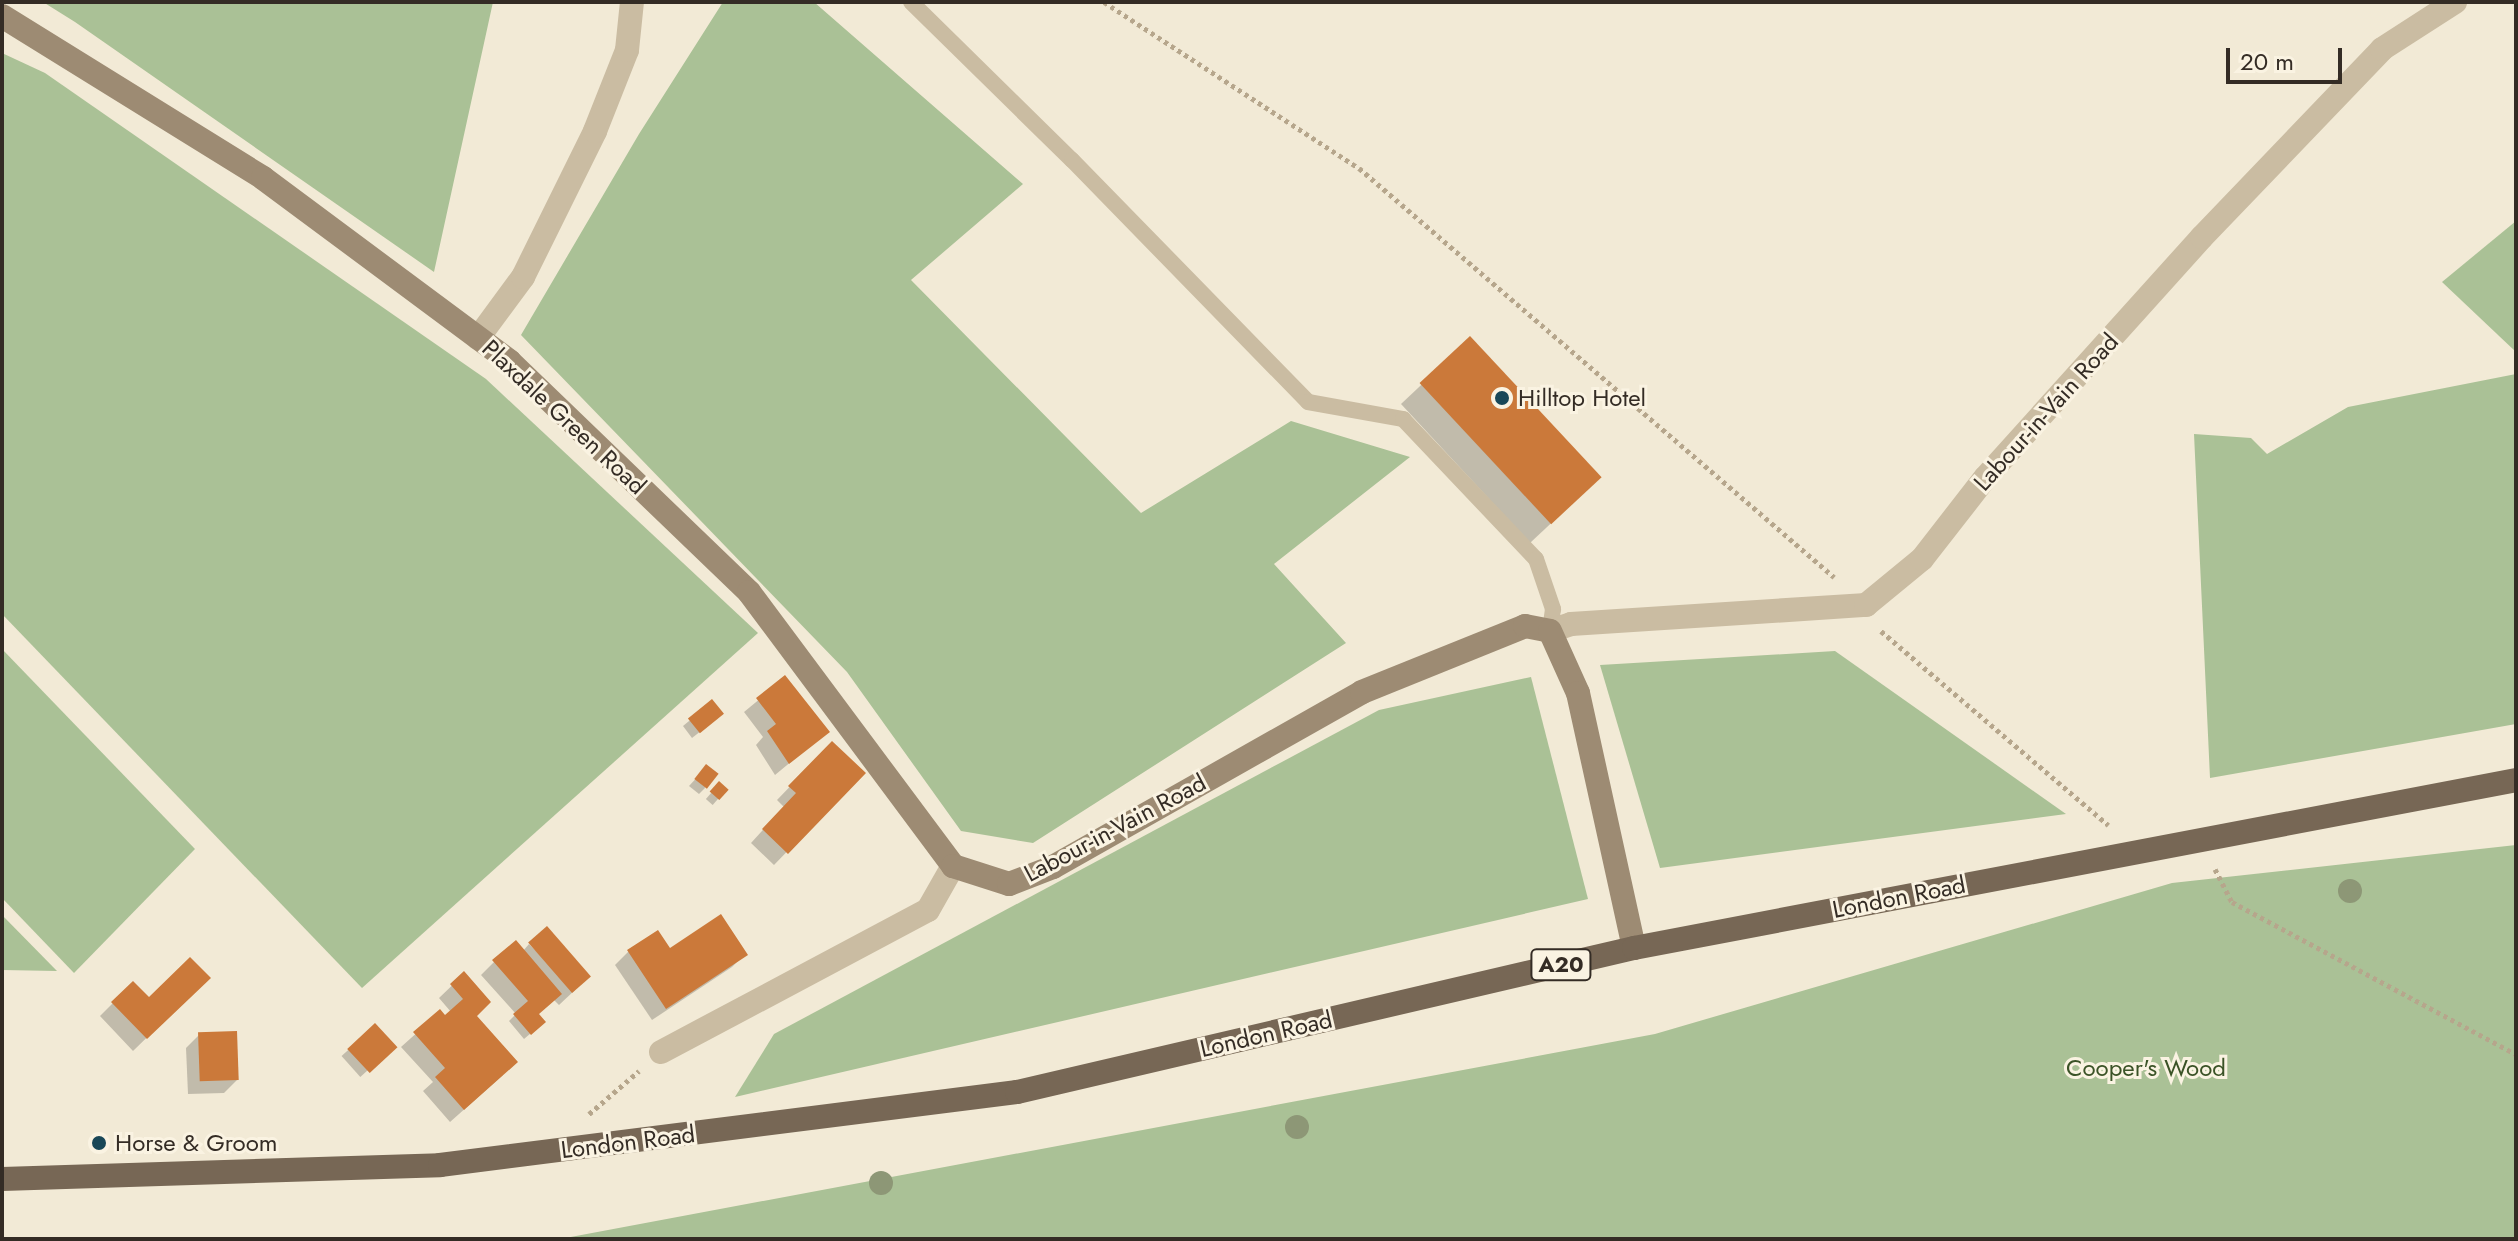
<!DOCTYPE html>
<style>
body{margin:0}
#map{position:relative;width:2518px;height:1241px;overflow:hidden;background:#f2ead6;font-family:Jost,sans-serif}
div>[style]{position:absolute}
.green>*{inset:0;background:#aac196}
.shadow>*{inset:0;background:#0003;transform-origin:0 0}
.building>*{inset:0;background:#cb793a;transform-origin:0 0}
.path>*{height:5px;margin-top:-2.5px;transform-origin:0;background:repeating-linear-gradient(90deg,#b6a68c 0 4px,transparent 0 8px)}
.lane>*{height:16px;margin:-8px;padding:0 8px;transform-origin:8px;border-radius:8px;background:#cabca2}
.street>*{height:24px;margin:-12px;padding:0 12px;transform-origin:12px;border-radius:12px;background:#cabca2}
.secondary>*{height:24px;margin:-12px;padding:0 12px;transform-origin:12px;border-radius:12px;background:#9d8b73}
.primary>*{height:24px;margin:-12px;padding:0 12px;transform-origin:12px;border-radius:12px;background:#776755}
.trees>*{width:24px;height:24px;margin:-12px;border-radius:50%;background:#8d9776}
.dots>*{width:22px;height:22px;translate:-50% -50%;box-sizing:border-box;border:4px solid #faf3e2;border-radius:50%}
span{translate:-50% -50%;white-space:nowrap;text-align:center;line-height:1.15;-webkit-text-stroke:6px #faf3e2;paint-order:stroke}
.shield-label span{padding:2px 6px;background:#faf3e2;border:2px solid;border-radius:6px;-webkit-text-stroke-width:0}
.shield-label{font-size:22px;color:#342c25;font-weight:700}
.poi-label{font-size:24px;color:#342c25}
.left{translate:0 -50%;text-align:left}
.street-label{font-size:24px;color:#342c25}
.park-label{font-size:24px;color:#3b5327}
.frame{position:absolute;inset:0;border:4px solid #342c25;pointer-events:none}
.scale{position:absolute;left:2226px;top:48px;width:116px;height:36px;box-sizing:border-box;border:4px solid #342c25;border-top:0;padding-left:10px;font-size:24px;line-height:28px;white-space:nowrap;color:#342c25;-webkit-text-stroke:6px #faf3e2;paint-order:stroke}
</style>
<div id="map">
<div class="green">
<div style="clip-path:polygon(43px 2px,493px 2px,434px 272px,75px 22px)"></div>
<div style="clip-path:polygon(723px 2px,814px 2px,1023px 184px,911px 280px,1141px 513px,1291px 421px,1410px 457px,1274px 564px,1346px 643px,1033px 843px,961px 831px,847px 672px,521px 335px,639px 134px)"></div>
<div style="clip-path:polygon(2px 53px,45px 73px,486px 379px,758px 633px,362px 988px,2px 614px)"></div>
<div style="clip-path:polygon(2516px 221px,2516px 352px,2442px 282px)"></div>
<div style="clip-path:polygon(2516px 374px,2516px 724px,2210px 778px,2194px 434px,2251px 438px,2267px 454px,2348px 407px)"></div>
<div style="clip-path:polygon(2px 649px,195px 849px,74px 973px,2px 898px)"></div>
<div style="clip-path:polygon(1835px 651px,2066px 814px,1660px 868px,1600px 665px)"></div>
<div style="clip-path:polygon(1531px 677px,1588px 899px,735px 1097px,774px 1034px,1379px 710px)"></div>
<div style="clip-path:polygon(2516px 845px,2516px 1239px,560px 1239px,1655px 1034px,2172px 883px)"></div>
<div style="clip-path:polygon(2px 915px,57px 971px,2px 970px)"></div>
</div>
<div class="shadow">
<div style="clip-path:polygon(1470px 339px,1579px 497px,1530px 543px,1401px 404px)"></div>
<div style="clip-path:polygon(785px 678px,827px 732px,775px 775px,756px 745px,763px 737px,744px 712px)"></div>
<div style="clip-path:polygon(712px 702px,715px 720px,692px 738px,683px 726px)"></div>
<div style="clip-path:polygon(832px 743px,863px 773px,774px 865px,751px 843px,784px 807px,777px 800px)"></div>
<div style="clip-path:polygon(701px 773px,705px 788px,699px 794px,689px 786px)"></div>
<div style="left:719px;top:784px;width:9px;height:20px;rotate:41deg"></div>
<div style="clip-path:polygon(529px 944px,575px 990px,559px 1005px,553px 999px,537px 1014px,544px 1022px,524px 1039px,509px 1021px,516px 1014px,481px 975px,494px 962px,523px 951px)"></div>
<div style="clip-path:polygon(669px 950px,745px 954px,732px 967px,652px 1020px,615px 965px,628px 952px)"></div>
<div style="clip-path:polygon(464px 974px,475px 1016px,503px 1075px,450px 1122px,423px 1091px,433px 1082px,401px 1047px,440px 1012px,445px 1018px,451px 1012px,439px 998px)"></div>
<div style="clip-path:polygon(208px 978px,133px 1051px,100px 1016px,133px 983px,149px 1000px)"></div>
<div style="left:375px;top:1026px;width:28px;height:45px;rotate:48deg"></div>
<div style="clip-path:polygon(199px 1035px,237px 1080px,224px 1093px,188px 1094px,186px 1048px)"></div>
</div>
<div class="building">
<div style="left:1470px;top:336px;width:193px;height:69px;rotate:47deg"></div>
<div style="clip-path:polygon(785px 675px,830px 732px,789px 764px,767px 731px,776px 724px,756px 698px)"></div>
<div style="left:712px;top:699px;width:19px;height:31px;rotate:51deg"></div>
<div style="clip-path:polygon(832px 741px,866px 773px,788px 854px,762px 829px,796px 793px,788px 786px)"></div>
<div style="left:706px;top:764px;width:16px;height:19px;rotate:38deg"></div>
<div style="left:719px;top:781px;width:13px;height:14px;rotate:42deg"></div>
<div style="clip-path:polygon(721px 914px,748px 955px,666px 1009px,627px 950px,658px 930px,670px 948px)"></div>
<div style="left:547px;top:926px;width:67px;height:25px;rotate:49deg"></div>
<div style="clip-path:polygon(516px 940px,562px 994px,539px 1014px,546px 1022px,531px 1035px,513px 1014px,528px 1001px,492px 960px)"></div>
<div style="clip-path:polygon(190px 957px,211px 978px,147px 1039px,111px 1002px,133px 981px,149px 997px)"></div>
<div style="clip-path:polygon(464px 971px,491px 1002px,477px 1016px,518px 1062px,464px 1110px,435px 1077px,445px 1068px,413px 1032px,440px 1009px,445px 1015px,463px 999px,450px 984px)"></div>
<div style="left:375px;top:1023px;width:33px;height:38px;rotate:47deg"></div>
<div style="left:237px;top:1031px;width:49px;height:39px;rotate:88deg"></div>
</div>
<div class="path">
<div style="left:1104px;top:2px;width:304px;rotate:33.1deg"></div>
<div style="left:1359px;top:168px;width:627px;rotate:40.73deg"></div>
<div style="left:1881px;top:631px;width:299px;rotate:40.5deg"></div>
<div style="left:2215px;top:869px;width:37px;rotate:63deg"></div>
<div style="left:2232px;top:902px;width:322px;rotate:28.2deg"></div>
<div style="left:589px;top:1114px;width:66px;rotate:-40.7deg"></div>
</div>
<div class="lane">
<div style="left:911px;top:2px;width:226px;rotate:44.5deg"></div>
<div style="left:1072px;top:160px;width:338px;rotate:45.7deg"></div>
<div style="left:1308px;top:402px;width:97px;rotate:10.1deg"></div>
<div style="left:1403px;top:419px;width:193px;rotate:46.5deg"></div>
<div style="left:1536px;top:559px;width:53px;rotate:71.2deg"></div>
<div style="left:1553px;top:609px;width:22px;rotate:98deg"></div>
</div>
<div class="street">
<div style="left:478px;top:338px;width:76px;rotate:-53.6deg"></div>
<div style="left:523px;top:277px;width:163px;rotate:-63.7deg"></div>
<div style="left:595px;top:131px;width:87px;rotate:-68.4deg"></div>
<div style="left:627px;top:50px;width:48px;rotate:-84.1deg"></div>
<div style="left:1550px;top:631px;width:22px;rotate:-18deg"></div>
<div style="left:1571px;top:624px;width:296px;rotate:-3.7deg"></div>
<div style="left:1866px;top:605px;width:72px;rotate:-39.4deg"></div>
<div style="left:1922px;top:559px;width:103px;rotate:-52.1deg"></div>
<div style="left:1985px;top:478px;width:324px;rotate:-48deg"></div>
<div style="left:2202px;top:237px;width:260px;rotate:-46.2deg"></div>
<div style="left:2382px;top:49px;width:87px;rotate:-32.8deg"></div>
<div style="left:661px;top:1052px;width:302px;rotate:-28deg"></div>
<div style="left:928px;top:910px;width:51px;rotate:-60.4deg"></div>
</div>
<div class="secondary">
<div style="left:2px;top:16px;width:307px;rotate:31.8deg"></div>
<div style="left:263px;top:178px;width:307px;rotate:36.6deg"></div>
<div style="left:509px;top:361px;width:333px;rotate:43.9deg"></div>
<div style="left:749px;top:592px;width:342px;rotate:53.3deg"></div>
<div style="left:953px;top:866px;width:59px;rotate:17.8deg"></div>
<div style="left:1009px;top:884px;width:47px;rotate:-21.1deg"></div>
<div style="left:1053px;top:867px;width:355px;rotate:-29.5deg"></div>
<div style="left:1362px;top:692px;width:176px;rotate:-22deg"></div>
<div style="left:1525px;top:626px;width:25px;rotate:11deg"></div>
<div style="left:1550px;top:631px;width:68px;rotate:65.7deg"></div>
<div style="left:1578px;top:693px;width:261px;rotate:77.6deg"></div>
</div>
<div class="primary">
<div style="left:2px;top:1179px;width:438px;rotate:-1.8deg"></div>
<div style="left:440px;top:1165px;width:582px;rotate:-7.21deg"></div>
<div style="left:1017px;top:1092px;width:634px;rotate:-13.14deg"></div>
<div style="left:1634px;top:948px;width:898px;rotate:-10.78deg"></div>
</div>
<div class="trees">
<div style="left:2350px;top:891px"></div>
<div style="left:1297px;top:1127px"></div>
<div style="left:881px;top:1183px"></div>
</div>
<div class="dots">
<div style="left:1502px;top:398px;background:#194757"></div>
<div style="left:99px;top:1143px;background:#194757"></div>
</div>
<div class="shield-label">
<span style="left:1561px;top:965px">A20</span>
</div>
<div class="poi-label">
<span class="left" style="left:1518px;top:398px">Hilltop Hotel</span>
<span class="left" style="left:115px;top:1143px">Horse &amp; Groom</span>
</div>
<div class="street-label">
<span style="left:2046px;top:412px;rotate:-48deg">Labour-in-Vain Road</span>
<span style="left:564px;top:417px;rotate:43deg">Plaxdale Green Road</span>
<span style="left:1115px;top:828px;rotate:-28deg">Labour-in-Vain Road</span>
<span style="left:1899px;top:897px;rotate:-11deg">London Road</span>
<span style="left:1266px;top:1034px;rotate:-13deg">London Road</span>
<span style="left:628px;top:1142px;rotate:-7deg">London Road</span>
</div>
<div class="park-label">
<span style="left:2146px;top:1068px">Cooper's Wood</span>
</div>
<div class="frame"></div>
<div class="scale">20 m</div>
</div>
